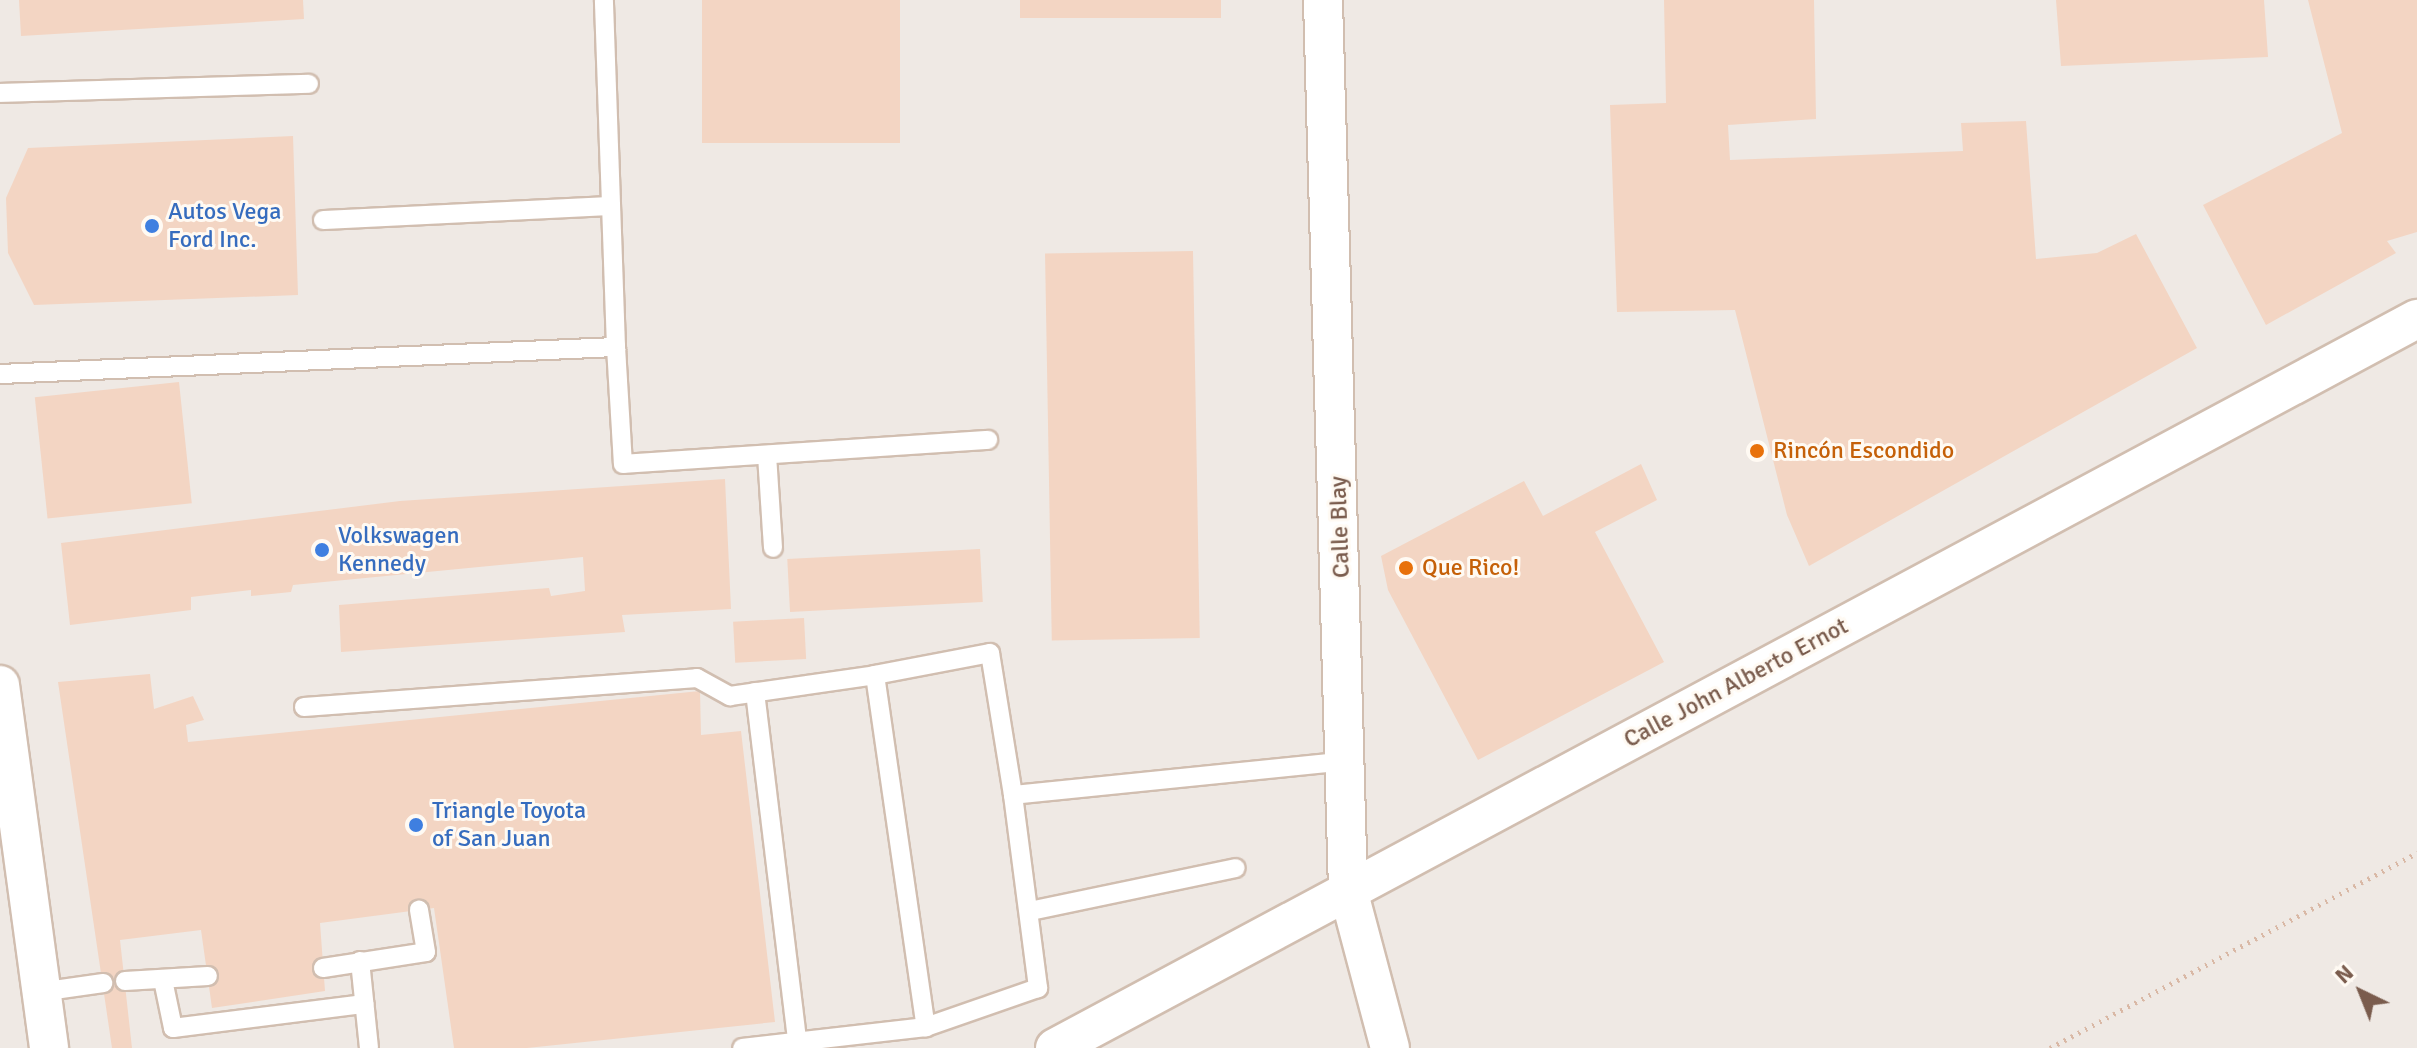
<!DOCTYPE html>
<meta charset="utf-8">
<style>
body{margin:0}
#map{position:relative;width:2417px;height:1048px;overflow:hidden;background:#fdf6ec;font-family:Signika,sans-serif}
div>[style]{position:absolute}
.industrial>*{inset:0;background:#efe9e4;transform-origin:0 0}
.building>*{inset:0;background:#f3d5c3;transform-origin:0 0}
.path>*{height:5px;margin-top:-2.5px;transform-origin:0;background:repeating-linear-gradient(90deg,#d9b8a5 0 2px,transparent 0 8px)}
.roads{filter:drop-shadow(2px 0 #d1beb0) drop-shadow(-2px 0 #d1beb0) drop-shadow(0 2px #d1beb0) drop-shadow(0 -2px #d1beb0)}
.service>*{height:18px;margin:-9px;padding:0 9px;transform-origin:9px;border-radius:9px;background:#fff}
.minor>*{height:38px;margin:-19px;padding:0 19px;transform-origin:19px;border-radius:19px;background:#fff}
.dots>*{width:22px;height:22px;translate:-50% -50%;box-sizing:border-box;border:4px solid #fffaf3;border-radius:50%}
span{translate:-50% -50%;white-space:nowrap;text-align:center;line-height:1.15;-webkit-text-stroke:6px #fffaf3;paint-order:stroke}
.shop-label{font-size:24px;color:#366cbe}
.left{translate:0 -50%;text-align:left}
.food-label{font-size:24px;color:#c56008}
.street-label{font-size:24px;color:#7a5c4d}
.north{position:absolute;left:2321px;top:952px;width:80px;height:80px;-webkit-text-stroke:6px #fffaf3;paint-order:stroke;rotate:317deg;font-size:22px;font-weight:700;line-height:32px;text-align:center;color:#7a5c4d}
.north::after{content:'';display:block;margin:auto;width:28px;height:36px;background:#7a5c4d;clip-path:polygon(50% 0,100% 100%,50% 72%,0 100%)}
</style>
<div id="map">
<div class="industrial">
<div style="left:0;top:0;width:2417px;height:1048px"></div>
</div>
<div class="building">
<div style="clip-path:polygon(19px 0,303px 0,304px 19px,21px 36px)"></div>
<div style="left:702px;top:0;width:198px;height:143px"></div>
<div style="left:1020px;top:0;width:201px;height:18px"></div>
<div style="clip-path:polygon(1664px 0,1814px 0,1816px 119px,1728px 125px,1730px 160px,1963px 151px,1961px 123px,2026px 121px,2036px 259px,2097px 253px,2136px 234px,2197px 348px,1809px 566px,1787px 515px,1735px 310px,1617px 312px,1610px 105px,1666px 103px)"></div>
<div style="clip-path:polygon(2056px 0,2264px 0,2268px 57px,2061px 66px)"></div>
<div style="clip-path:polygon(2308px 0,2417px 0,2417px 232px,2387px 241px,2396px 253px,2266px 325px,2203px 205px,2342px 133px)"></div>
<div style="clip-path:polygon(293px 136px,298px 295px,34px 305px,8px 253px,6px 198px,28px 148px)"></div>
<div style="left:1193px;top:251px;width:387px;height:148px;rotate:89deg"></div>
<div style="left:179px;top:382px;width:122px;height:145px;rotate:84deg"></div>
<div style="clip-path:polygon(1641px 464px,1657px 500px,1595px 532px,1664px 662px,1478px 760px,1388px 590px,1381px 556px,1524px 481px,1543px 516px)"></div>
<div style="clip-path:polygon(725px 479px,731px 609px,622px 615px,625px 632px,341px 652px,339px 605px,549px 588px,551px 596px,585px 591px,583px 557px,293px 585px,291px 592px,251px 596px,251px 590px,191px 597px,191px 610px,70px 625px,61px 543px,400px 501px)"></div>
<div style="left:980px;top:549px;width:53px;height:193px;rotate:87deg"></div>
<div style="left:804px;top:618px;width:41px;height:71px;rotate:87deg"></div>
<div style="clip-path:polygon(150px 674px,154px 709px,193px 696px,204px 720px,186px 725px,188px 742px,700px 691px,701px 735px,741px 731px,775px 1022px,527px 1048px,454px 1048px,434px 908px,320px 923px,325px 991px,212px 1008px,201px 930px,120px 940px,132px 1048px,112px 1048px,58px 682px)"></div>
</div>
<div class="path">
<div style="left:2050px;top:1048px;width:416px;rotate:-28deg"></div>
</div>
<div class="roads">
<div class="service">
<div style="left:0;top:93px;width:309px;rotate:-1.7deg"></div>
<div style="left:323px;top:220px;width:288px;rotate:-2.8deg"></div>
<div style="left:616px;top:347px;width:117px;rotate:86.6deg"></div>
<div style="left:623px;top:464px;width:366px;rotate:-3.8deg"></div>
<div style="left:0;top:374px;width:617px;rotate:-2.51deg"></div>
<div style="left:616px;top:347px;width:347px;rotate:-92deg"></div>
<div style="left:767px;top:455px;width:93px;rotate:86.3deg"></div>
<div style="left:875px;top:675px;width:117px;rotate:-10.8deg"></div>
<div style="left:990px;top:653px;width:144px;rotate:80.8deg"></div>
<div style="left:1013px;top:795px;width:195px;rotate:82.6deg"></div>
<div style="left:1038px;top:988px;width:119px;rotate:160.8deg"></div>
<div style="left:755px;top:692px;width:352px;rotate:83.1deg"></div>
<div style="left:304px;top:707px;width:394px;rotate:-4.2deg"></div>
<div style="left:697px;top:678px;width:38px;rotate:29deg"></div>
<div style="left:730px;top:696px;width:147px;rotate:-8.2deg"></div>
<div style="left:875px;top:675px;width:356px;rotate:81.8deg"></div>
<div style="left:926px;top:1027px;width:185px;rotate:173.5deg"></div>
<div style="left:1013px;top:795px;width:336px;rotate:-5.8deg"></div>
<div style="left:1030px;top:911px;width:210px;rotate:-11.8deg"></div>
<div style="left:360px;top:961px;width:87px;rotate:84.1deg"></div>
<div style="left:323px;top:968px;width:104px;rotate:-8.8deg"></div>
<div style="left:426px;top:952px;width:43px;rotate:-99.5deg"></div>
<div style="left:163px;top:980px;width:49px;rotate:78.2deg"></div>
<div style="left:173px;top:1028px;width:193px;rotate:-7.2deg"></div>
<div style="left:125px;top:981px;width:83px;rotate:-3.4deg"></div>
<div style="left:40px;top:992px;width:64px;rotate:-8.1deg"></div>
</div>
<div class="minor">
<div style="left:1323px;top:0;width:890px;rotate:88.39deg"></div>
<div style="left:1348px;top:890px;width:163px;rotate:75.1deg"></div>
<div style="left:0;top:685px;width:366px;rotate:82.3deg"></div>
<div style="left:1055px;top:1048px;width:1545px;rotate:-28.16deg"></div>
</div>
</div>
<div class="dots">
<div style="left:152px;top:226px;background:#3f7fe0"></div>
<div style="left:1757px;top:451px;background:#e8710a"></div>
<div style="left:322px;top:550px;background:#3f7fe0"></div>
<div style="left:1406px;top:568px;background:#e8710a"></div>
<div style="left:416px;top:825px;background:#3f7fe0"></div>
</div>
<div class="shop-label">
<span class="left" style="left:168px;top:226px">Autos Vega<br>Ford Inc.</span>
<span class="left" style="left:338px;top:550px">Volkswagen<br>Kennedy</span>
<span class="left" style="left:432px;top:825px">Triangle Toyota<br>of San Juan</span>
</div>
<div class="food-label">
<span class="left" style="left:1773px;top:451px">Rincón Escondido</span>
<span class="left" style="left:1422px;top:568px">Que Rico!</span>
</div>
<div class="street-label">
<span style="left:1340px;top:527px;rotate:-92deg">Calle Blay</span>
<span style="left:1736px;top:683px;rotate:-28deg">Calle John Alberto Ernot</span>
</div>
<div class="north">N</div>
</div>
